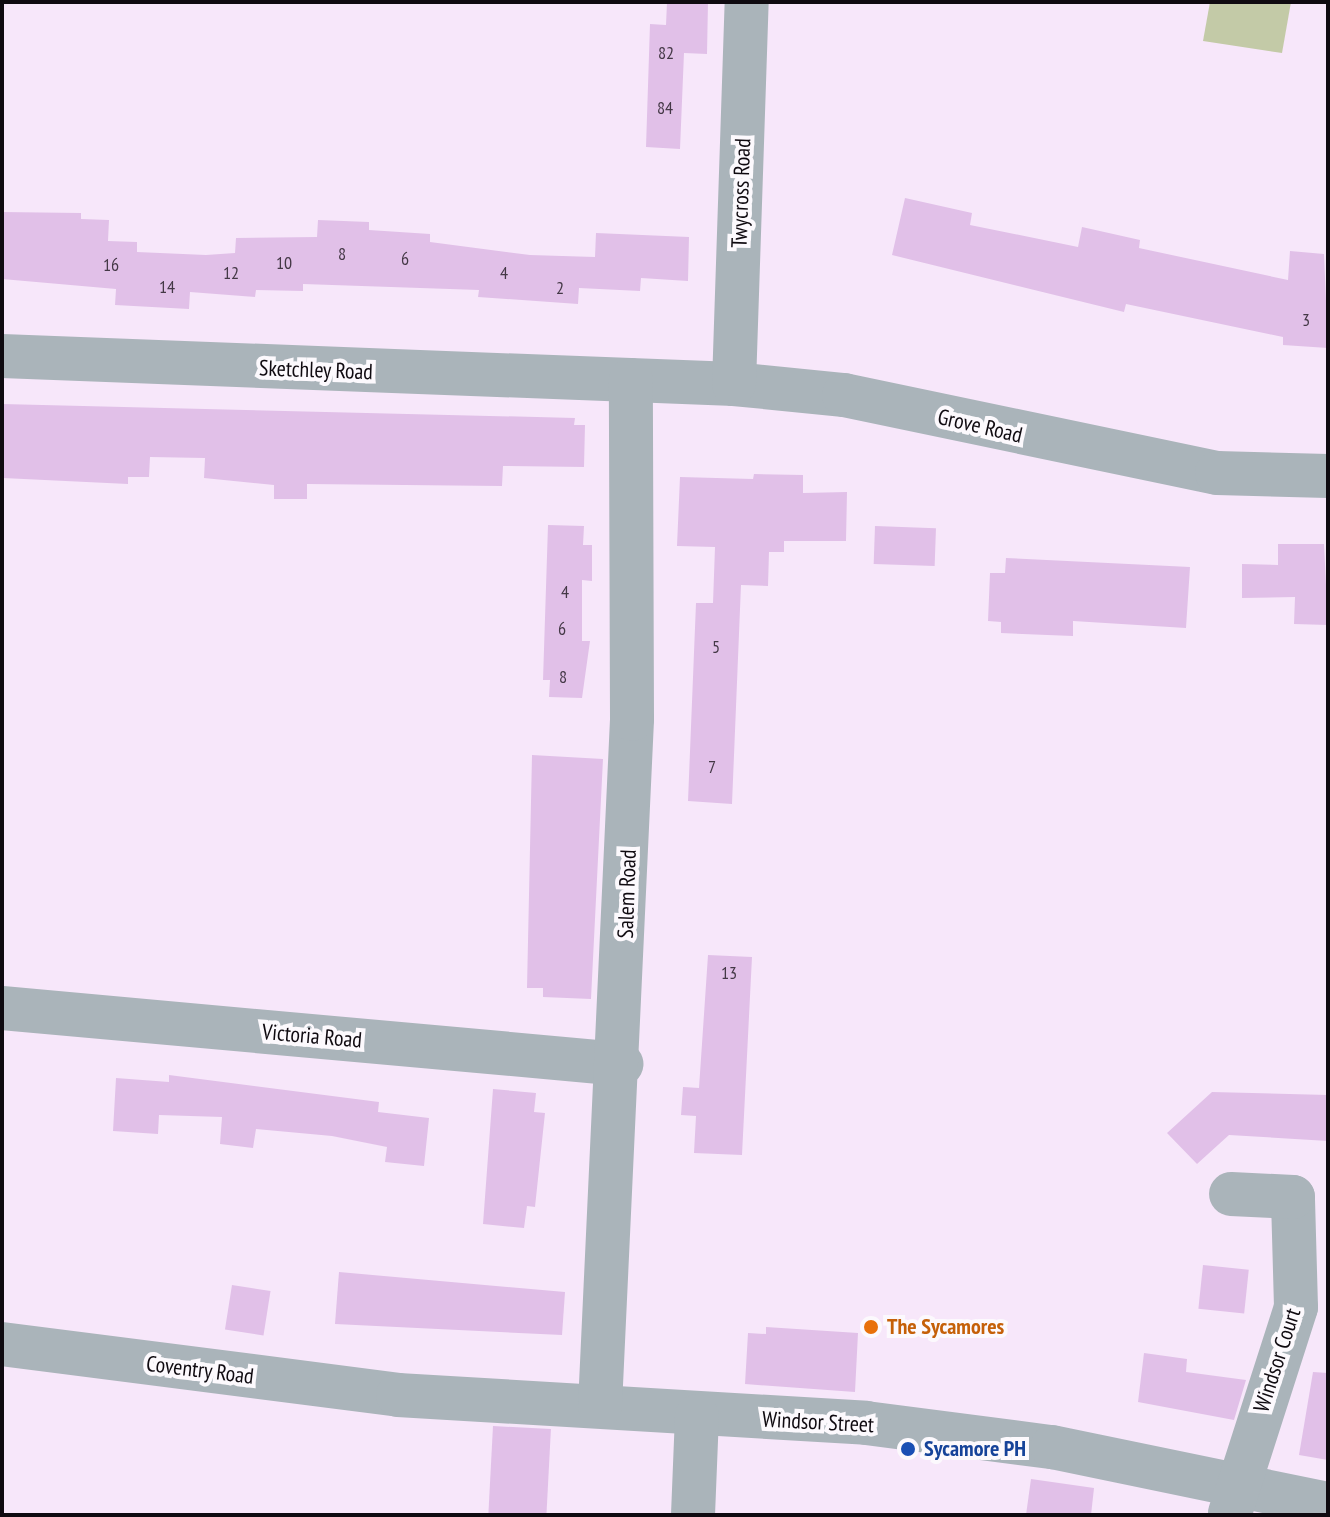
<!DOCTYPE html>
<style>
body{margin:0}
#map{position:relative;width:1330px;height:1517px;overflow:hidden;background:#f7e7fa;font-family:"PT Sans Narrow",sans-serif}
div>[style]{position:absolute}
.green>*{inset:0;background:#c3caa7}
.building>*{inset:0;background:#e1c0e8;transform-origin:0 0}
.minor>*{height:44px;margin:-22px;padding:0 22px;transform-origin:22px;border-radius:22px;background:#aab4ba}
.dots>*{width:22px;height:22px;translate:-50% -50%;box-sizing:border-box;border:4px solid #fcf9fd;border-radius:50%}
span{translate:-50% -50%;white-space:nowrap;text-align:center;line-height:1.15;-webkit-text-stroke:8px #fcf9fd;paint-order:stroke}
.number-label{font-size:18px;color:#443846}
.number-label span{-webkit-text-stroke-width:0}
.street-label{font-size:22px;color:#0f0a10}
.food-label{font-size:22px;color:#c56008;font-weight:700}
.left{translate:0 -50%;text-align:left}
.transit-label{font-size:22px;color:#164399;font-weight:700}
.frame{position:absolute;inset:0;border:4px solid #0f0a10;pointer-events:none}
</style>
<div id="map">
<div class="green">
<div style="clip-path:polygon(1210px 2px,1291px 2px,1282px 53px,1203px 41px)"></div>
</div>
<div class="building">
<div style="clip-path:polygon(667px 2px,708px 2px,707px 54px,684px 53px,680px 149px,646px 147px,650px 24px,666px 25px)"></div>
<div style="clip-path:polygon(905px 198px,972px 213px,970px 225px,1078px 247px,1082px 227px,1140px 240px,1139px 248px,1288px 280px,1290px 251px,1324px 254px,1328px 348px,1283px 345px,1283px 337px,1126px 304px,1124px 312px,892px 255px)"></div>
<div style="clip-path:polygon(2px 212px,81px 213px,81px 219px,109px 220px,108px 241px,137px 242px,137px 252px,206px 255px,235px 253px,236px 238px,317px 237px,318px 220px,369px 222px,369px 230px,430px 234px,430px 242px,530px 255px,595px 257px,596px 233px,689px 237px,688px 281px,641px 278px,640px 291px,579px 288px,578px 304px,478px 297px,479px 290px,303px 284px,303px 291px,256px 290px,255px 297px,190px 292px,189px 309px,115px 305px,116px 289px,2px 279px)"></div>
<div style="clip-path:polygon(2px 404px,575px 418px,574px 425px,585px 425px,584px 467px,503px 466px,502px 486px,307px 484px,307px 499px,274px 499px,274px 485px,204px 478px,205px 458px,150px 457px,149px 477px,128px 477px,128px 484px,3px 478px)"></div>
<div style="clip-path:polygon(754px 474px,803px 475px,803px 493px,847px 492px,846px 541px,784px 541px,784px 552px,769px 552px,768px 586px,741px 585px,732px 804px,688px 801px,696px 603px,713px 603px,715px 547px,677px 546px,680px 477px,753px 479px)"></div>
<div style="clip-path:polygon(548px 525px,584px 526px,583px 545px,592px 545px,592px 581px,582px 580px,582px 641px,590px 641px,582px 698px,549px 697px,550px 680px,543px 680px)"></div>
<div style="left:875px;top:526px;width:61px;height:38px;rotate:2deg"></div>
<div style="clip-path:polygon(1278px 544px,1324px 544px,1328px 625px,1294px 624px,1295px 597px,1242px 598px,1242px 564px,1278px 565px)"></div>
<div style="clip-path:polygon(1006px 558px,1190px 567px,1186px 628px,1073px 621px,1073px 636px,1001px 633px,1001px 622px,988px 621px,990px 573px,1005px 573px)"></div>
<div style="clip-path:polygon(532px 755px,603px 759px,591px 999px,543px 997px,543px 988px,527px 988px)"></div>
<div style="clip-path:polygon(708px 955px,752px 957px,742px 1155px,694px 1153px,696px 1116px,681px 1115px,683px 1087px,699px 1088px)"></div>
<div style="clip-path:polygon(169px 1075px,379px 1102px,378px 1112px,429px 1118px,424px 1166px,385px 1162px,387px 1147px,332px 1136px,256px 1129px,253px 1148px,220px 1144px,222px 1117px,159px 1115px,158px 1134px,113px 1131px,116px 1078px,169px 1082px)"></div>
<div style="clip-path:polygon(493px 1089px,536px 1093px,534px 1112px,545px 1113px,535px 1207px,527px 1206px,524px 1228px,483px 1224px)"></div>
<div style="clip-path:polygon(1212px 1092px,1328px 1095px,1328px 1141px,1229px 1135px,1197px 1164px,1167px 1133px)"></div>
<div style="left:1203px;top:1265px;width:46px;height:44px;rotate:6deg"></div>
<div style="clip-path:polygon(339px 1272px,565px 1292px,562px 1335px,335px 1324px)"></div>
<div style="left:232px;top:1285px;width:39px;height:45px;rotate:9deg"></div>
<div style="clip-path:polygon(766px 1327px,858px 1333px,855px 1392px,745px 1384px,748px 1333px,766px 1334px)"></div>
<div style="clip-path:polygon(1144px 1353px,1187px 1359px,1186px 1372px,1246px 1380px,1234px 1420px,1138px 1402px)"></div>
<div style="clip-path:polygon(1313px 1372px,1328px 1373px,1328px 1460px,1299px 1455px)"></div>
<div style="left:493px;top:1426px;width:58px;height:89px;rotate:3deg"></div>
<div style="clip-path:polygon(1031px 1479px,1094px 1488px,1091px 1515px,1026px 1515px)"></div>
</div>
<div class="minor">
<div style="left:2px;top:356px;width:733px;rotate:2.19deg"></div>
<div style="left:734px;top:384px;width:111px;rotate:5.7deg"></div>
<div style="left:844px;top:395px;width:381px;rotate:11.8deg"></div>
<div style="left:1217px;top:473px;width:111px;rotate:1.5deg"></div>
<div style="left:734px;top:384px;width:382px;rotate:-88.1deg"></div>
<div style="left:2px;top:1008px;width:622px;rotate:5.17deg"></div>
<div style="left:2px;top:1344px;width:399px;rotate:7.3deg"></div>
<div style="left:398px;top:1395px;width:469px;rotate:3.4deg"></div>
<div style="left:866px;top:1423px;width:188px;rotate:7.4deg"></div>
<div style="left:1052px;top:1447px;width:282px;rotate:11.7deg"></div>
<div style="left:600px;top:1406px;width:688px;rotate:-87.33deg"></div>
<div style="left:632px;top:719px;width:339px;rotate:-90.2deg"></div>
<div style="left:1230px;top:1513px;width:216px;rotate:-72.2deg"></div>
<div style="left:1296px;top:1307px;width:110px;rotate:-91.6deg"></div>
<div style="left:1293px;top:1197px;width:62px;rotate:-177.2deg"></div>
<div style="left:693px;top:1515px;width:99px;rotate:-87.7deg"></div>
</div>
<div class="dots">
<div style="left:871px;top:1327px;background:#e8710a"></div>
<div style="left:908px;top:1449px;background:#1a4fb4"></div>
</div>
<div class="number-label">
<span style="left:666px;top:53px">82</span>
<span style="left:665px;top:108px">84</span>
<span style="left:342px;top:254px">8</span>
<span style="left:405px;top:259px">6</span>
<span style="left:284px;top:263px">10</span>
<span style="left:111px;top:265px">16</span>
<span style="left:231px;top:273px">12</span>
<span style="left:504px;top:273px">4</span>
<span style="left:167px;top:287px">14</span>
<span style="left:560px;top:288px">2</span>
<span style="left:1306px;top:320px">3</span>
<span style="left:565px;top:592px">4</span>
<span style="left:562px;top:629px">6</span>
<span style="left:716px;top:647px">5</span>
<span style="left:563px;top:677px">8</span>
<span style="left:712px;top:767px">7</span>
<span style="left:729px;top:973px">13</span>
</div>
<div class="street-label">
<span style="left:741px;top:193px;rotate:-88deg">Twycross Road</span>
<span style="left:316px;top:370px;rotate:2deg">Sketchley Road</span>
<span style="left:980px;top:426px;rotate:13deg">Grove Road</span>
<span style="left:627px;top:894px;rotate:-88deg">Salem Road</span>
<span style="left:312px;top:1036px;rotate:5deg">Victoria Road</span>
<span style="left:1277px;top:1360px;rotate:-72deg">Windsor Court</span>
<span style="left:200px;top:1370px;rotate:7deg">Coventry Road</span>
<span style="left:818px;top:1422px;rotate:3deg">Windsor Street</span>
</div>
<div class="food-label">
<span class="left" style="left:887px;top:1327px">The Sycamores</span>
</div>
<div class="transit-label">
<span class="left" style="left:924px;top:1449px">Sycamore PH</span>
</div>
<div class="frame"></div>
</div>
